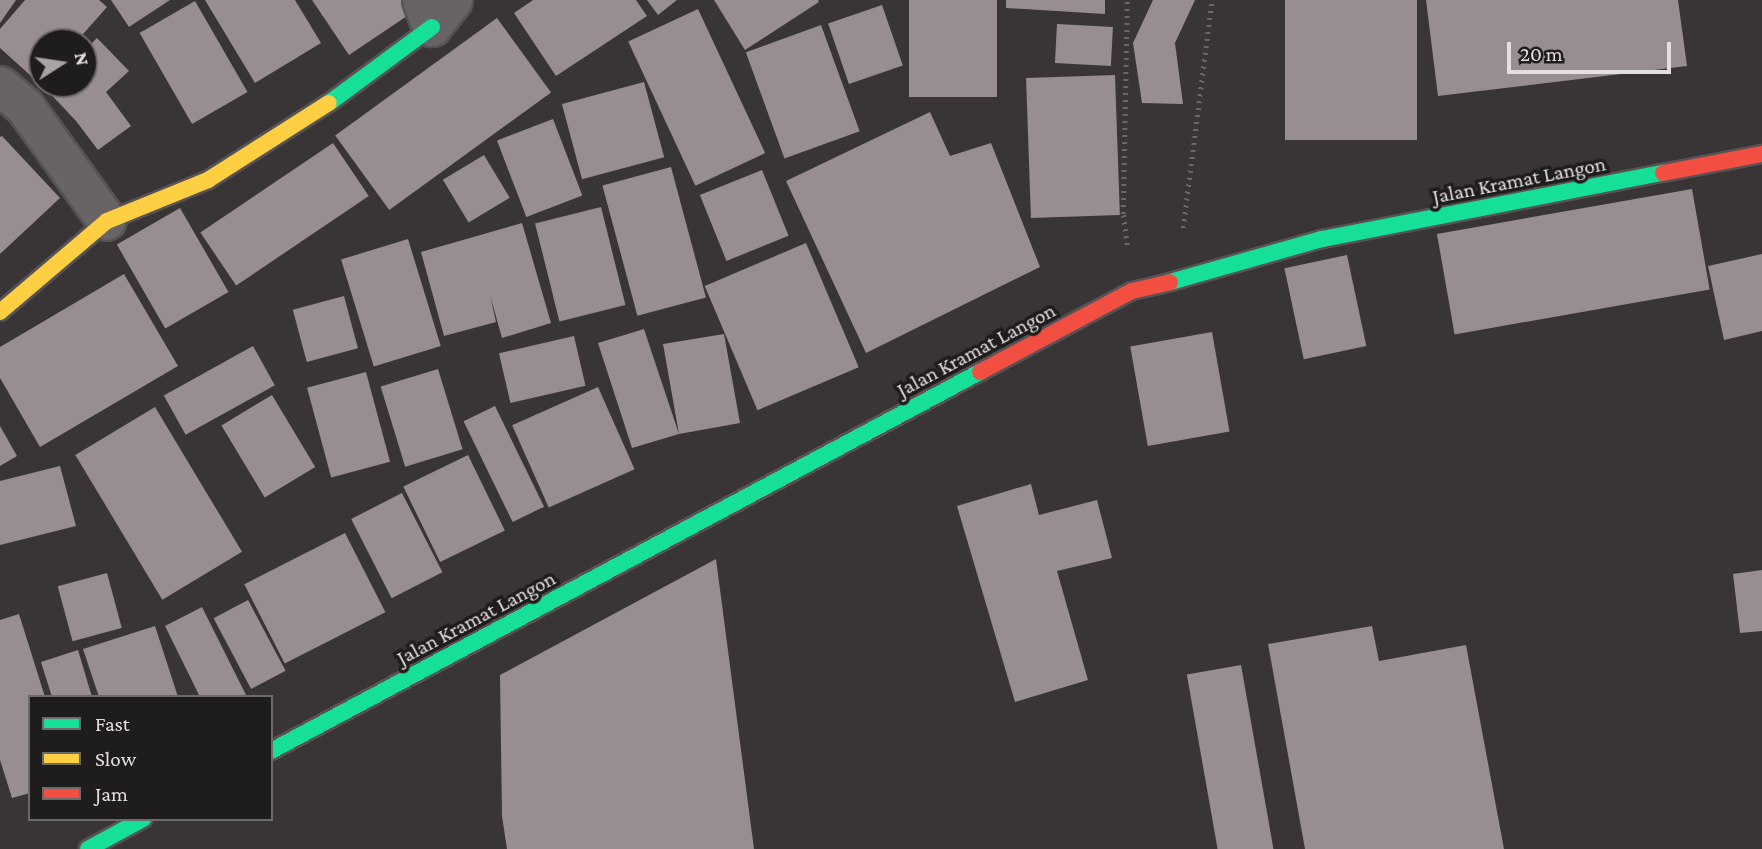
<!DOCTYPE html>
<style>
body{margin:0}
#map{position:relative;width:1762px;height:849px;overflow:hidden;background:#393436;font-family:"Crimson Pro",serif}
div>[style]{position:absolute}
.building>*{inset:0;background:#988d90;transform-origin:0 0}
.path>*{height:4.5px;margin-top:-2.25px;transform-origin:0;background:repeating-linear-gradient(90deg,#6a6768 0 2px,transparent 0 7px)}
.roads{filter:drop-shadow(2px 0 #575355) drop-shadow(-2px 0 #575355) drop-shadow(0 2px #575355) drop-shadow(0 -2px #575355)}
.street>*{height:38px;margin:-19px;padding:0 19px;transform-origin:19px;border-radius:19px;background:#686466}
.fast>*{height:16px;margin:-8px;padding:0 8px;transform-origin:8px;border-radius:8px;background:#16e098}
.slow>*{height:16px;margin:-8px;padding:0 8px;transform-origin:8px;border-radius:8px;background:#ffcf43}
.jam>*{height:16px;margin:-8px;padding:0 8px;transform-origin:8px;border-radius:8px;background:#f24e42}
span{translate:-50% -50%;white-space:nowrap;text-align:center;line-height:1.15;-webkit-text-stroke:7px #1f1c1d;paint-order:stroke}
.street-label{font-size:21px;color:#e3dedf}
.legend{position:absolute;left:28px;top:695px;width:245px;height:126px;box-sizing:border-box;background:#1f1c1d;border:2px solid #6d6a6b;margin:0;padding:9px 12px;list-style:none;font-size:21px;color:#e3dedf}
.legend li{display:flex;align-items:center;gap:14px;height:35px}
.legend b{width:35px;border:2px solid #6d6a6b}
.north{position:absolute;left:28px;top:28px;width:70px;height:70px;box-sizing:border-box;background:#1f1c1d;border:2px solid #6d6a6b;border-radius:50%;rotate:78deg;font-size:19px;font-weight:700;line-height:28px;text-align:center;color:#e3dedf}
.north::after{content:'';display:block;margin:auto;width:24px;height:32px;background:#a8a2a4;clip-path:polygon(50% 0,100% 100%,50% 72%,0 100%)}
.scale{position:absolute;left:1507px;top:42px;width:164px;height:32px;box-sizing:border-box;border:4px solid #e3dedf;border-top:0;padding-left:9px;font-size:21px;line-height:24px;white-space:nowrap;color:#e3dedf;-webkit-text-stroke:5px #1f1c1d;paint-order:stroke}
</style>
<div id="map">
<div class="building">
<div style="clip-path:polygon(0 0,16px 0,0 23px)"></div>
<div style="clip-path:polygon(25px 0,99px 0,107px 7px,76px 42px,42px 42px,40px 84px,0 48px,0 29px)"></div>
<div style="clip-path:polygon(111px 0,170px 0,129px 27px)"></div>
<div style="clip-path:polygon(205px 0,295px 0,321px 43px,255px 83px)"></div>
<div style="clip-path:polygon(312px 0,409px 0,416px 10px,349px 55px)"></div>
<div style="clip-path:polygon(533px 0,636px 0,647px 16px,556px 76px,514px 13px)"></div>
<div style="clip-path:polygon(647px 0,677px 0,658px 15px)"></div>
<div style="clip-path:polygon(714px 0,818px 0,819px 2px,745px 50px)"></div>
<div style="left:909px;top:0;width:88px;height:97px"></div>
<div style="clip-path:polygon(1006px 0,1105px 0,1105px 14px,1006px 8px)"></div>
<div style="clip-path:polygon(1153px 0,1195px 0,1175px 43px,1183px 104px,1142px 103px,1133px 43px)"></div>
<div style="left:1285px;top:0;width:132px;height:140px"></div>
<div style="clip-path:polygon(1426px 0,1678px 0,1687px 66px,1438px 96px)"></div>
<div style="left:195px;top:1px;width:105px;height:64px;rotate:60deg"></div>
<div style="left:882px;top:5px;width:64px;height:57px;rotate:71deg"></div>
<div style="left:698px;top:9px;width:159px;height:77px;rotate:65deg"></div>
<div style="left:497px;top:18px;width:92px;height:200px;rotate:54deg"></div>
<div style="left:1057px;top:24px;width:56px;height:39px;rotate:3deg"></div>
<div style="left:821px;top:25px;width:113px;height:80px;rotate:70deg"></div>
<div style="clip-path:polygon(97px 38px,129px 71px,106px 92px,131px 126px,98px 150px,76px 121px,45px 88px,49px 84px,84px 84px,84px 51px)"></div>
<div style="left:1115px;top:75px;width:140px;height:89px;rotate:88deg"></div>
<div style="left:644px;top:82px;width:78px;height:85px;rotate:75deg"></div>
<div style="clip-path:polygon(930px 112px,950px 156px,991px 143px,1040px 267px,866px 353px,786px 181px)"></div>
<div style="left:553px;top:119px;width:82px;height:60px;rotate:69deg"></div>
<div style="clip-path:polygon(2px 136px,60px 198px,0 254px,0 137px)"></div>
<div style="left:333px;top:143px;width:64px;height:160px;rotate:56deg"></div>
<div style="left:484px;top:155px;width:50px;height:48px;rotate:59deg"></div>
<div style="left:671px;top:167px;width:135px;height:71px;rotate:75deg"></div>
<div style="left:762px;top:170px;width:71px;height:67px;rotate:68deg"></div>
<div style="left:1692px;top:189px;width:102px;height:259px;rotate:80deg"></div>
<div style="left:601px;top:207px;width:101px;height:68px;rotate:76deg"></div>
<div style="left:180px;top:208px;width:97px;height:73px;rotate:60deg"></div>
<div style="clip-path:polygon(522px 223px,551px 323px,502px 338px,490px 295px,496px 322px,444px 336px,421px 252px)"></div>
<div style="left:408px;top:239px;width:112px;height:70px;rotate:73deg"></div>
<div style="left:806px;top:243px;width:135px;height:110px;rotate:67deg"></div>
<div style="clip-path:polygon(1762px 254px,1762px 331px,1724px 340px,1708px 266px)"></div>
<div style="left:1347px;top:255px;width:93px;height:64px;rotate:78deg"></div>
<div style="clip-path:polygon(124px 274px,178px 366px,40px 447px,0 378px,0 347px)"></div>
<div style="left:344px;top:296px;width:54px;height:53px;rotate:75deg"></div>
<div style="clip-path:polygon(644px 329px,679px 434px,663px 344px,724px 334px,740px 423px,679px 434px,632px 448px,598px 343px)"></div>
<div style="left:1212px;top:332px;width:101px;height:83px;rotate:80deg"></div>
<div style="left:574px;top:336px;width:51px;height:77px;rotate:77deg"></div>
<div style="left:253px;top:346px;width:45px;height:102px;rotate:61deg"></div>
<div style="left:438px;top:369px;width:84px;height:60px;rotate:73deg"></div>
<div style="left:366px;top:372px;width:93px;height:61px;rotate:75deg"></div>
<div style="left:598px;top:387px;width:90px;height:94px;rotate:66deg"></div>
<div style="left:272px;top:395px;width:84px;height:59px;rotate:59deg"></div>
<div style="left:495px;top:406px;width:112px;height:35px;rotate:64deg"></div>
<div style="left:155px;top:407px;width:169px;height:93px;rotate:59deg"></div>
<div style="clip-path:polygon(0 426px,17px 456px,0 466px)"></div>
<div style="left:468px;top:455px;width:84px;height:72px;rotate:64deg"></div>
<div style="clip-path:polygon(60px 466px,76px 526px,0 545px,0 481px)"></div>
<div style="clip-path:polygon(1031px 484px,1039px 515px,1097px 500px,1112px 558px,1057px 571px,1088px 680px,1015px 702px,957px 506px)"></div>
<div style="left:402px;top:493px;width:89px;height:57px;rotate:63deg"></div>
<div style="left:345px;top:533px;width:89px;height:113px;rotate:63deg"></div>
<div style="clip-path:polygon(716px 559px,754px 849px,507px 849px,502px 816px,500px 675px)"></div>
<div style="clip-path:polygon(1762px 570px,1762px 631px,1740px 633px,1733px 574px)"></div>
<div style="left:107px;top:573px;width:57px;height:51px;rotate:75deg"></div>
<div style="left:248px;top:600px;width:80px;height:39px;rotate:62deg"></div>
<div style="clip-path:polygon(202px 607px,247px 697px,200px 697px,165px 626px)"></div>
<div style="clip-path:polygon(19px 614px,45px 697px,30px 697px,30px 793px,12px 798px,0 760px,0 620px)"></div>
<div style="clip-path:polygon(155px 626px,178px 697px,99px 697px,83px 649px)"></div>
<div style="clip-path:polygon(1372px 626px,1379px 661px,1466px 645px,1504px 849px,1305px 849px,1268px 644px)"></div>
<div style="clip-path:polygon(78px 650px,92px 697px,52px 697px,41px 662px)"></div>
<div style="left:1241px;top:665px;width:187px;height:55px;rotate:80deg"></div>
</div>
<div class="path">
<div style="left:1183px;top:228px;width:230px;rotate:-82.8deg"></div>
<div style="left:1127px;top:245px;width:31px;rotate:-97deg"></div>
<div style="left:1123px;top:214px;width:214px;rotate:-88.9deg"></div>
</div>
<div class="roads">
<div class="street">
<div style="left:422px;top:0;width:29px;rotate:70deg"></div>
<div style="left:432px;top:27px;width:34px;rotate:-52deg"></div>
<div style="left:0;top:86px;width:33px;rotate:40deg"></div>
<div style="left:25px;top:107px;width:140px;rotate:54.3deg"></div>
</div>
<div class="fast">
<div style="left:329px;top:103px;width:128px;rotate:-36.4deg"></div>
<div style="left:1170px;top:282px;width:158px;rotate:-15.8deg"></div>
<div style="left:1322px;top:239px;width:347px;rotate:-11deg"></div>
<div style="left:271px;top:751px;width:804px;rotate:-28.13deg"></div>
<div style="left:88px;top:849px;width:63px;rotate:-28.6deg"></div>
</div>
<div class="slow">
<div style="left:0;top:312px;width:140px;rotate:-40.4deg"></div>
<div style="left:107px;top:221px;width:109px;rotate:-22.1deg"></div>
<div style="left:208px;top:180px;width:143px;rotate:-32.5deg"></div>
</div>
<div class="jam">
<div style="left:1663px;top:173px;width:101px;rotate:-10.9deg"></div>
<div style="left:980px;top:372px;width:172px;rotate:-28.1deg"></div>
<div style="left:1132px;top:291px;width:39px;rotate:-13deg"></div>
</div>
</div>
<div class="street-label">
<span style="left:1519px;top:180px;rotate:-11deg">Jalan Kramat Langon</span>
<span style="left:976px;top:350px;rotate:-28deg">Jalan Kramat Langon</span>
<span style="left:476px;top:618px;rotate:-28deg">Jalan Kramat Langon</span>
</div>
<ul class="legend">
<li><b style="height:9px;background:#16e098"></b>Fast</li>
<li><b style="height:9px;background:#ffcf43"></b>Slow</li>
<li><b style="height:9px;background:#f24e42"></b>Jam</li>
</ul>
<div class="north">N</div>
<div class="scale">20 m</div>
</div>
